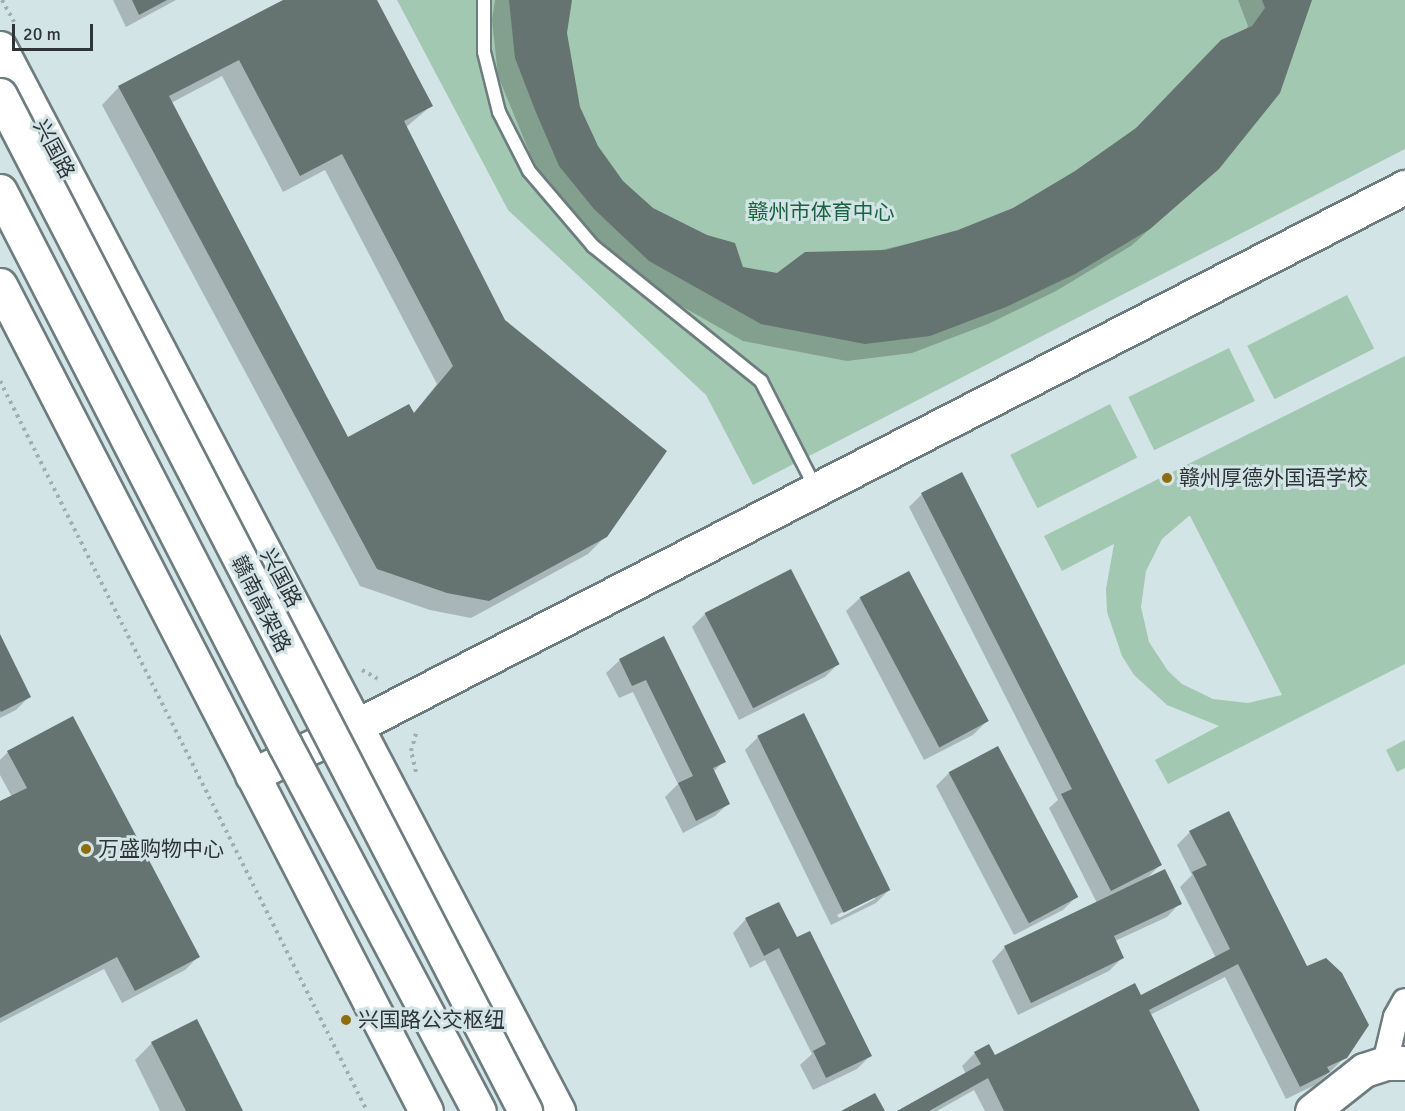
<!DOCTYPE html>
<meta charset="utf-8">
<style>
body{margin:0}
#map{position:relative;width:1405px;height:1111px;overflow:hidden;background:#d3e4e6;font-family:Signika,"Noto Sans SC",sans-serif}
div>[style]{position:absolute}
.green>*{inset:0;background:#a3c8b1;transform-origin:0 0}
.shadow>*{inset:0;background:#0003}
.building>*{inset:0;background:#657471;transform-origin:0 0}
.path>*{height:4px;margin-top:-2px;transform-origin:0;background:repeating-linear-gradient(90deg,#a1aeb0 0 3px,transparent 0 7.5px)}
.roads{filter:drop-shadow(2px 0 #6d7c7e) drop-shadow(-2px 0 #6d7c7e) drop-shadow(0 2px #6d7c7e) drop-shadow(0 -2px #6d7c7e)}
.lane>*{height:12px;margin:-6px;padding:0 6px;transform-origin:6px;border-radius:6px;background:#fff}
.street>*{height:24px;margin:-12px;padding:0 12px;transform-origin:12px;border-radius:12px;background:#fff}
.secondary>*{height:33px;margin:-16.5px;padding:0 16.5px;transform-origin:16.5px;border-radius:16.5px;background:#fff}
.primary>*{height:33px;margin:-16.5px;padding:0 16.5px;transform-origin:16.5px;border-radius:16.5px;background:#fff}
.bridges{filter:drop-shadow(2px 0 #6d7c7e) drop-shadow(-2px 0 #6d7c7e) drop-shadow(0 2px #6d7c7e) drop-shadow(0 -2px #6d7c7e)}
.highway-bridge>*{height:33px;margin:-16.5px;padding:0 16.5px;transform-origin:16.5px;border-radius:16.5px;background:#fff}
.dots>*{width:16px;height:16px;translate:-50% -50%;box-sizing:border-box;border:3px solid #d3e4e6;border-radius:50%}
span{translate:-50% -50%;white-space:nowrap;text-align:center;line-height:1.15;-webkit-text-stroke:6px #d3e4e6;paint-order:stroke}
.street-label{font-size:21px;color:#2f3536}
.park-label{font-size:21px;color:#1a633f}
.poi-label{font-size:21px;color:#2f3536}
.left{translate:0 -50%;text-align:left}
.scale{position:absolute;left:12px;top:24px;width:81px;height:27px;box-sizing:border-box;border:3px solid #2f3536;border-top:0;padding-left:8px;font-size:18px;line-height:21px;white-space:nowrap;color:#2f3536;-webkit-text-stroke:4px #d3e4e6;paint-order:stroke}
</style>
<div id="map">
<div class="green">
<div style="clip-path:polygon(397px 0,1405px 0,1405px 149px,753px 485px,706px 395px,508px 210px)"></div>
<div style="left:1347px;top:295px;width:60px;height:112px;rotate:63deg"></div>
<div style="left:1229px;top:348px;width:59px;height:112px;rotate:64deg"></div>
<div style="clip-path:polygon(evenodd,1405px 356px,1405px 664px,1168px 784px,1155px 760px,1219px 726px,1167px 705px,1134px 675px,1122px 656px,1107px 612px,1106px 589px,1114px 544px,1062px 571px,1044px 536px,1405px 356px,1189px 516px,1190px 516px,1282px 695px,1248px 703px,1213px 699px,1182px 684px,1168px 671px,1149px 642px,1141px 607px,1146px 571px,1162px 539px,1189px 516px)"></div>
<div style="left:1110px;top:404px;width:60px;height:112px;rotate:63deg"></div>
<div style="clip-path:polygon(1405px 740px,1405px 768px,1397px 772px,1386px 750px)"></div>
</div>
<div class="shadow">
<div style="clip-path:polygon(113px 0,176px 0,126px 27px)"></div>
<div style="clip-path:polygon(evenodd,286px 0,375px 0,431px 106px,405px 128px,606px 536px,588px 554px,471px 618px,430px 610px,360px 586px,102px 105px,119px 87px,286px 0,222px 76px,283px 192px,325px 170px,437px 384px,413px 414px,348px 439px,171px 103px,222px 76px)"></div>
<div style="clip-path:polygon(495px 0,569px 0,565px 33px,579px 107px,596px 147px,621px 182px,652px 209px,742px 269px,777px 274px,959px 232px,1014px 210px,1076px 173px,1133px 132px,1222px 42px,1246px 30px,1248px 26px,1238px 0,1310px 0,1218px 168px,1131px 246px,1056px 291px,988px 324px,912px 353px,847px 361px,743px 341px,632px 278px,577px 227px,542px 183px,498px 76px,492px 20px)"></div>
<div style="clip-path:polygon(922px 494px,1160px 865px,1145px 880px,1180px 903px,1167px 917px,1115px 941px,1122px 958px,1109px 971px,1018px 1015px,992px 961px,1005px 947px,1097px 903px,1049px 808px,1058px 800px,909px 507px)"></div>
<div style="clip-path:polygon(860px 598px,986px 722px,973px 735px,924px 760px,846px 611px)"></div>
<div style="clip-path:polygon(705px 614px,838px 664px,825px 677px,739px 720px,692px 627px)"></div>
<div style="clip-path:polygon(0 637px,29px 697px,16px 710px,0 718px)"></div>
<div style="clip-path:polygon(663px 638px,724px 761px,713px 772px,729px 803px,715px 816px,683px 833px,665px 797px,678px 784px,633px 692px,619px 698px,606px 673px,620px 660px)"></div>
<div style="clip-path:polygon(evenodd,758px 737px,889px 890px,876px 903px,831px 925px,745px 750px,758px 737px,875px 896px,875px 899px,839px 918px,837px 915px,875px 896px)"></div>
<div style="clip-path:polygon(8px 752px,198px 957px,185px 970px,122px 1003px,104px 969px,0 1023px,0 803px,12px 797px,0 775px,0 760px)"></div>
<div style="clip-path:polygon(949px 773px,1076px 897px,1063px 910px,1014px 935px,936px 786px)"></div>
<div style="clip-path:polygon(1190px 832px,1345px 1057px,1332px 1070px,1315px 1085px,1286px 1099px,1225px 977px,1150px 1015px,1198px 1111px,985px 1111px,974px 1090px,937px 1111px,900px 1111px,966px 1074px,962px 1066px,975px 1053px,994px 1057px,1140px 997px,1216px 958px,1180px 887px,1192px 875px,1177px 845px)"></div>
<div style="clip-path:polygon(746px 919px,796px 939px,870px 1056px,857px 1069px,813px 1090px,800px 1065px,812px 1054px,765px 960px,750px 968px,733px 933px)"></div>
<div style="clip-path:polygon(152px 1043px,241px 1111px,160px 1111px,135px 1060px)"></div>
</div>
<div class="building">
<div style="clip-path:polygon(132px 0,167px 0,139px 15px)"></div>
<div style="clip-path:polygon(evenodd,283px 0,377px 0,433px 106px,404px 121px,505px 320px,667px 451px,607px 537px,489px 601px,447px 593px,377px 569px,118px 86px,283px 0,239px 60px,300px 176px,342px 154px,453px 366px,414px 413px,409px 404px,348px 437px,169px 96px,239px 60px)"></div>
<div style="clip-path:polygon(509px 0,572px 0,567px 33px,580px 107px,598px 146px,623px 181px,653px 208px,707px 235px,735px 243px,743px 267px,777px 273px,805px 252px,886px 250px,958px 230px,1013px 208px,1075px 171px,1136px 128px,1221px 40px,1252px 26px,1265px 8px,1262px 0,1312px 0,1280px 93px,1219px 169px,1150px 229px,1075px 274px,1006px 307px,930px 336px,865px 344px,761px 324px,649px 261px,594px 209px,559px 166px,535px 110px,515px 58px)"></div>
<div style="clip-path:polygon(962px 472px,1162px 865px,1111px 891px,1061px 794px,1072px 789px,921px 493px)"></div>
<div style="left:791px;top:569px;width:107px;height:97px;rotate:63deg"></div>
<div style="left:909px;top:571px;width:170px;height:56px;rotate:62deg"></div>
<div style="clip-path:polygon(0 634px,31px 697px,1px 712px,0 710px)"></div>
<div style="clip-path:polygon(664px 636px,726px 762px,713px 768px,730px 804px,696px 821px,678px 783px,693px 776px,646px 680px,632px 686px,619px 659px)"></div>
<div style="left:804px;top:713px;width:197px;height:52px;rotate:64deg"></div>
<div style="clip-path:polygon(73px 716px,200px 957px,135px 991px,117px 957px,0 1018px,0 801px,27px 788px,7px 751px)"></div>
<div style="left:998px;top:746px;width:171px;height:56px;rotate:62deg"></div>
<div style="clip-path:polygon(1229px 811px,1307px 966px,1326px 958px,1342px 973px,1369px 1025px,1347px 1058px,1327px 1067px,1330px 1072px,1300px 1087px,1238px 964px,1149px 1010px,1200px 1111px,1004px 1111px,988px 1078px,929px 1111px,897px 1111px,981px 1064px,974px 1052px,989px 1044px,995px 1055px,1135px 983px,1141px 995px,1230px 949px,1192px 872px,1207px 865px,1189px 831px)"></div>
<div style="clip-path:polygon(1165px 869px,1182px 904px,1114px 936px,1124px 958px,1031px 1003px,1004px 946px)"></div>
<div style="clip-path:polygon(779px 902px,797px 937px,810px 931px,872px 1056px,826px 1078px,813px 1051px,826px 1044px,779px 948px,764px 956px,745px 918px)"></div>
<div style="clip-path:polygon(197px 1019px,243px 1111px,186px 1111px,151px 1042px)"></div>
<div style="clip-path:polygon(875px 1093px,885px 1111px,841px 1111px)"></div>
</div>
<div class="path">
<div style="left:2px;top:0;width:25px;rotate:61deg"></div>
<div style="left:0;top:381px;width:817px;rotate:63.31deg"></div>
<div style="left:362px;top:670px;width:18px;rotate:29deg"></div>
<div style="left:416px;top:772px;width:22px;rotate:-103deg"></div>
<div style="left:411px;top:751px;width:22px;rotate:-74deg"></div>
</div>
<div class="roads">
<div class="lane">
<div style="left:484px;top:0;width:52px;rotate:90deg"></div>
<div style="left:484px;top:52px;width:62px;rotate:76deg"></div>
<div style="left:499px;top:112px;width:66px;rotate:63deg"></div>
<div style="left:529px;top:171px;width:99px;rotate:49.5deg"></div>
<div style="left:593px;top:246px;width:216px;rotate:38.8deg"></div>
<div style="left:761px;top:381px;width:119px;rotate:63deg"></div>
</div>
<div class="street">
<div style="left:1385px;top:1063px;width:47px;rotate:-76.6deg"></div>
<div style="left:1396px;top:1017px;width:18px;rotate:-61deg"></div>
</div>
<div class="secondary">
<div style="left:252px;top:775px;width:117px;rotate:-25.3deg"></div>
<div style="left:358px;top:725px;width:1177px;rotate:-27.2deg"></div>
<div style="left:1312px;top:1111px;width:66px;rotate:-38.3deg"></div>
<div style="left:1364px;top:1070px;width:22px;rotate:-18deg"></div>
<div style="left:1385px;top:1063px;width:20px"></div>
</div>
<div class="primary">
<div style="left:0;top:48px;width:1201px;rotate:62.3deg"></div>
<div style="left:0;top:285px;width:929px;rotate:62.72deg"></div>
</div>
</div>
<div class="bridges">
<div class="highway-bridge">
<div style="left:0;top:95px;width:1144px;rotate:62.67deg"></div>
<div style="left:0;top:191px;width:623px;rotate:62.78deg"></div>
<div style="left:285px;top:745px;width:414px;rotate:62.1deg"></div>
</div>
</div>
<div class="dots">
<div style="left:1167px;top:478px;background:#8e6d11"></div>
<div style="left:86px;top:849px;background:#8e6d11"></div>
<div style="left:346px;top:1020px;background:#8e6d11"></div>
</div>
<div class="street-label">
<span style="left:54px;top:149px;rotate:62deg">兴国路</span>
<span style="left:281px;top:578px;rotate:62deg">兴国路</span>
<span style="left:261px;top:604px;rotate:63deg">赣南高架路</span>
</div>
<div class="park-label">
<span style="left:821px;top:212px">赣州市体育中心</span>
</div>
<div class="poi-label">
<span class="left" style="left:1179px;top:478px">赣州厚德外国语学校</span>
<span class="left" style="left:98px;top:849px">万盛购物中心</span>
<span class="left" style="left:358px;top:1020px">兴国路公交枢纽</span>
</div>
<div class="scale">20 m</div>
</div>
